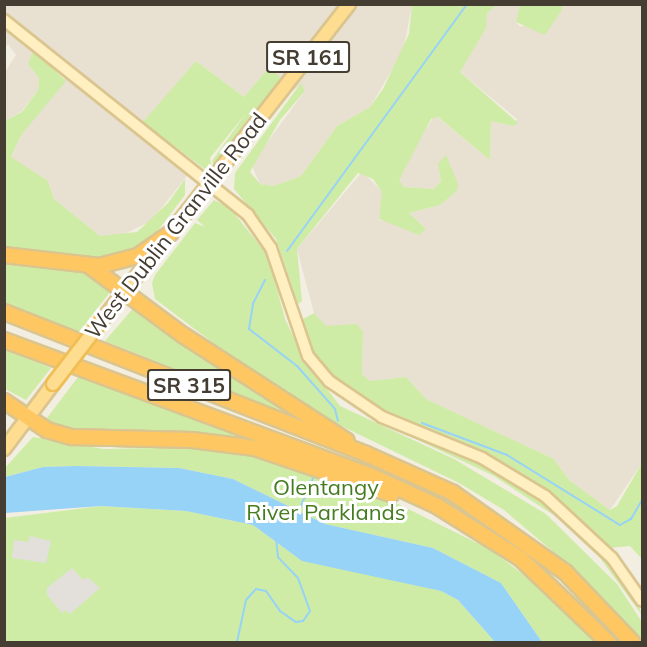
<!DOCTYPE html>
<style>
body{margin:0}
#map{position:relative;width:647px;height:647px;overflow:hidden;background:#f3eee2;font-family:Mulish,sans-serif}
div>[style]{position:absolute}
.residential>*{inset:0;background:#e8e0d0}
.green>*{inset:0;background:#ceeca6}
.parking>*{inset:0;background:#e3e0dc}
.water>*{inset:0;background:#97d2f7}
.stream>*{height:2px;margin:-1px;padding:0 1px;transform-origin:1px;border-radius:1px;background:#97d2f7}
.roads{filter:drop-shadow(2px 0 #dbc58f) drop-shadow(-2px 0 #dbc58f) drop-shadow(0 2px #dbc58f) drop-shadow(0 -2px #dbc58f)}
.secondary>*{height:10px;margin:-5px;padding:0 5px;transform-origin:5px;border-radius:5px;background:#ffefc1}
.primary>*{height:12px;margin:-6px;padding:0 6px;transform-origin:6px;border-radius:6px;background:#ffdd90}
.highway>*{height:14px;margin:-7px;padding:0 7px;transform-origin:7px;border-radius:7px;background:#ffc762}
.bridges{filter:drop-shadow(2px 0 #efbe54) drop-shadow(-2px 0 #efbe54) drop-shadow(0 2px #efbe54) drop-shadow(0 -2px #efbe54)}
.primary-bridge>*{height:12px;margin:-6px;padding:0 6px;transform-origin:6px;border-radius:6px;background:#ffdd90}
span{translate:-50% -50%;white-space:nowrap;text-align:center;line-height:1.15;-webkit-text-stroke:6px #fff;paint-order:stroke}
.shield-label span{padding:2px 4px;background:#fff;border:2px solid;border-radius:4px;-webkit-text-stroke-width:0}
.shield-label{font-size:21px;color:#453d32;font-weight:700}
.street-label{font-size:22px;color:#453d32}
.park-label{font-size:22px;color:#457c20}
.frame{position:absolute;inset:0;border:6px solid #453d32;pointer-events:none}
</style>
<div id="map">
<div class="residential">
<div style="clip-path:polygon(5px 5px,412px 5px,403px 51px,370px 107px,337px 126px,301px 176px,274px 186px,260px 184px,251px 164px,305px 91px,301px 84px,294px 90px,266px 71px,244px 97px,196px 61px,144px 126px,195px 166px,151px 221px,120px 236px,100px 236px,54px 199px,48px 181px,11px 158px,22px 134px,66px 77px,33px 50px,28px 64px,39px 78px,38px 90px,21px 112px,5px 121px,5px 72px,16px 55px,8px 44px,5px 47px)"></div>
<div style="clip-path:polygon(497px 5px,520px 5px,516px 22px,520px 27px,562px 10px,562px 5px,642px 5px,642px 463px,610px 510px,569px 480px,554px 459px,426px 399px,406px 377px,370px 381px,362px 374px,363px 332px,326px 327px,314px 313px,297px 249px,362px 172px,383px 192px,379px 220px,426px 229px,409px 213px,440px 205px,457px 191px,438px 164px,441px 181px,434px 189px,404px 187px,398px 180px,399px 171px,435px 115px,490px 160px,491px 121px,513px 126px,517px 119px,460px 72px,487px 13px)"></div>
</div>
<div class="green">
<div style="clip-path:polygon(520px 4px,562px 5px,562px 10px,545px 35px,516px 22px)"></div>
<div style="clip-path:polygon(412px 5px,497px 5px,487px 13px,486px 28px,460px 72px,518px 123px,513px 126px,491px 121px,490px 160px,438px 117px,431px 119px,399px 180px,404px 187px,434px 189px,441px 181px,438px 164px,446px 155px,458px 184px,457px 191px,440px 205px,409px 213px,426px 229px,419px 235px,379px 219px,382px 192px,373px 179px,358px 173px,297px 249px,302px 301px,298px 304px,276px 239px,234px 189px,235px 173px,301px 83px,305px 91px,280px 120px,250px 172px,260px 184px,274px 186px,301px 176px,337px 126px,370px 107px,383px 89px,409px 34px)"></div>
<div style="clip-path:polygon(33px 50px,66px 81px,22px 134px,11px 157px,48px 181px,54px 199px,100px 236px,137px 232px,168px 203px,185px 179px,185px 195px,146px 246px,111px 261px,5px 251px,5px 121px,22px 112px,38px 90px,39px 78px,28px 64px)"></div>
<div style="clip-path:polygon(196px 61px,244px 97px,266px 71px,271px 70px,283px 79px,214px 166px,212px 161px,246px 113px,210px 158px,212px 169px,206px 170px,143px 122px)"></div>
<div style="clip-path:polygon(214px 200px,230px 208px,268px 256px,285px 319px,303px 357px,340px 406px,454px 459px,546px 514px,617px 584px,642px 622px,642px 642px,582px 576px,504px 510px,459px 483px,321px 416px,257px 376px,155px 299px,152px 283px,155px 275px,195px 223px,205px 227px,197px 220px)"></div>
<div style="clip-path:polygon(5px 260px,89px 274px,110px 292px,79px 332px,5px 303px)"></div>
<div style="clip-path:polygon(136px 305px,232px 375px,309px 423px,105px 341px)"></div>
<div style="clip-path:polygon(314px 313px,326px 326px,357px 324px,363px 332px,362px 374px,370px 381px,406px 377px,426px 399px,554px 459px,569px 480px,610px 510px,617px 506px,642px 463px,642px 559px,630px 546px,609px 548px,549px 495px,349px 395px,311px 351px,300px 321px)"></div>
<div style="clip-path:polygon(4px 349px,51px 368px,26px 400px,5px 389px)"></div>
<div style="clip-path:polygon(78px 377px,266px 445px,108px 439px,49px 426px,47px 418px)"></div>
<div style="clip-path:polygon(403px 433px,478px 461px,544px 501px,606px 559px,636px 597px,642px 615px,600px 558px,555px 516px,494px 476px)"></div>
<div style="clip-path:polygon(33px 437px,104px 449px,207px 447px,246px 451px,378px 494px,491px 550px,541px 588px,595px 642px,542px 642px,501px 583px,433px 548px,325px 524px,233px 479px,179px 468px,76px 466px,43px 467px,5px 477px,4px 469px)"></div>
<div style="clip-path:polygon(101px 506px,186px 511px,253px 525px,295px 556px,441px 591px,458px 600px,495px 642px,5px 642px,5px 518px)"></div>
</div>
<div class="parking">
<div style="clip-path:polygon(30px 536px,51px 541px,46px 563px,12px 558px,14px 540px,28px 542px)"></div>
<div style="clip-path:polygon(72px 568px,83px 580px,87px 577px,100px 588px,70px 614px,66px 610px,62px 613px,47px 595px,47px 588px)"></div>
</div>
<div class="water">
<div style="clip-path:polygon(76px 466px,179px 468px,233px 479px,325px 524px,433px 548px,501px 583px,542px 642px,495px 642px,458px 600px,441px 591px,302px 561px,253px 525px,186px 511px,101px 506px,5px 513px,5px 477px,43px 467px)"></div>
</div>
<div class="stream">
<div style="left:287px;top:251px;width:306px;rotate:-53.9deg"></div>
<div style="left:265px;top:280px;width:27px;rotate:117deg"></div>
<div style="left:253px;top:304px;width:25px;rotate:99deg"></div>
<div style="left:249px;top:329px;width:61px;rotate:37.6deg"></div>
<div style="left:297px;top:366px;width:57px;rotate:48.5deg"></div>
<div style="left:335px;top:409px;width:12px;rotate:76deg"></div>
<div style="left:422px;top:423px;width:91px;rotate:20.6deg"></div>
<div style="left:507px;top:455px;width:133px;rotate:31.8deg"></div>
<div style="left:620px;top:525px;width:13px;rotate:-29deg"></div>
<div style="left:631px;top:519px;width:22px;rotate:-60deg"></div>
<div style="left:297px;top:515px;width:43px;rotate:-66.4deg"></div>
<div style="left:237px;top:642px;width:43px;rotate:-77.9deg"></div>
<div style="left:246px;top:600px;width:15px;rotate:-48deg"></div>
<div style="left:256px;top:589px;width:10px;rotate:11deg"></div>
<div style="left:266px;top:591px;width:24px;rotate:55deg"></div>
<div style="left:280px;top:611px;width:19px;rotate:35deg"></div>
<div style="left:296px;top:622px;width:7px;rotate:-8deg"></div>
<div style="left:303px;top:621px;width:12px;rotate:-55deg"></div>
<div style="left:310px;top:611px;width:35px;rotate:-110deg"></div>
<div style="left:298px;top:578px;width:29px;rotate:-134deg"></div>
<div style="left:278px;top:557px;width:18px;rotate:-96deg"></div>
</div>
<div class="roads">
<div class="secondary">
<div style="left:4px;top:20px;width:312px;rotate:38.6deg"></div>
<div style="left:248px;top:215px;width:40px;rotate:55.1deg"></div>
<div style="left:271px;top:248px;width:114px;rotate:71.1deg"></div>
<div style="left:308px;top:356px;width:33px;rotate:50deg"></div>
<div style="left:329px;top:381px;width:64px;rotate:34.2deg"></div>
<div style="left:382px;top:417px;width:108px;rotate:22.3deg"></div>
<div style="left:482px;top:458px;width:74px;rotate:31.1deg"></div>
<div style="left:545px;top:496px;width:91px;rotate:42.8deg"></div>
<div style="left:612px;top:558px;width:52px;rotate:55.1deg"></div>
</div>
<div class="primary">
<div style="left:100px;top:323px;width:405px;rotate:-52deg"></div>
<div style="left:4px;top:449px;width:81px;rotate:-53deg"></div>
</div>
<div class="highway">
<div style="left:4px;top:255px;width:96px;rotate:6.6deg"></div>
<div style="left:99px;top:266px;width:40px;rotate:-14.4deg"></div>
<div style="left:138px;top:256px;width:40px;rotate:-34.9deg"></div>
<div style="left:91px;top:267px;width:114px;rotate:36.5deg"></div>
<div style="left:183px;top:335px;width:195px;rotate:32.9deg"></div>
<div style="left:4px;top:312px;width:389px;rotate:21.4deg"></div>
<div style="left:366px;top:454px;width:95px;rotate:24.1deg"></div>
<div style="left:453px;top:493px;width:137px;rotate:35.2deg"></div>
<div style="left:565px;top:572px;width:97px;rotate:46.3deg"></div>
<div style="left:4px;top:340px;width:392px;rotate:20.3deg"></div>
<div style="left:372px;top:476px;width:72px;rotate:24.8deg"></div>
<div style="left:437px;top:506px;width:98px;rotate:32.1deg"></div>
<div style="left:520px;top:558px;width:122px;rotate:43.7deg"></div>
<div style="left:4px;top:401px;width:52px;rotate:34deg"></div>
<div style="left:47px;top:430px;width:26px;rotate:16deg"></div>
<div style="left:72px;top:437px;width:120px;rotate:1.4deg"></div>
<div style="left:192px;top:440px;width:64px;rotate:7.2deg"></div>
<div style="left:255px;top:448px;width:144px;rotate:18.7deg"></div>
</div>
</div>
<div class="bridges">
<div class="primary-bridge">
<div style="left:53px;top:384px;width:77px;rotate:-52.4deg"></div>
</div>
</div>
<div class="shield-label">
<span style="left:308px;top:57px">SR 161</span>
<span style="left:189px;top:385px">SR 315</span>
</div>
<div class="street-label">
<span style="left:176px;top:226px;rotate:-52deg">West Dublin Granville Road</span>
</div>
<div class="park-label">
<span style="left:326px;top:500px">Olentangy<br>River Parklands</span>
</div>
<div class="frame"></div>
</div>
